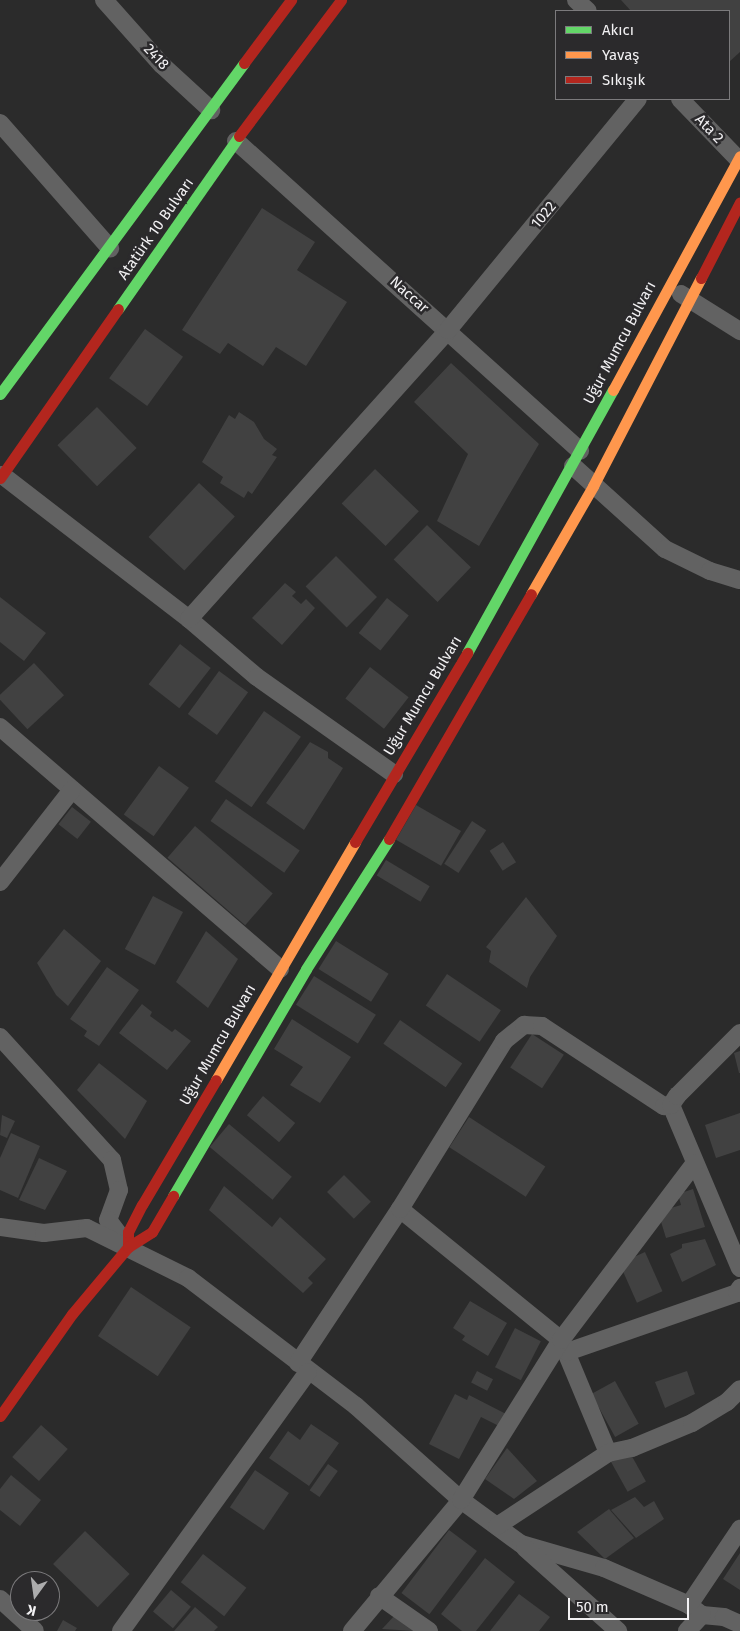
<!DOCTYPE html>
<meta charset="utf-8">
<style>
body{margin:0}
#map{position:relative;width:740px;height:1631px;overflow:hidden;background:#2b2b2b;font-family:"Fira Sans",sans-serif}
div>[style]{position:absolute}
.building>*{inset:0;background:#414141;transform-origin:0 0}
.street>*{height:18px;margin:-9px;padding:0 9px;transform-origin:9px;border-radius:9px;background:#626262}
.fast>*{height:11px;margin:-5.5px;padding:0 5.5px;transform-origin:5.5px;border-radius:5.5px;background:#63d668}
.slow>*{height:11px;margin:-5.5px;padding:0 5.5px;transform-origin:5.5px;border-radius:5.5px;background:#ff974d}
.jam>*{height:11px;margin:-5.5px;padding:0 5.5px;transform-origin:5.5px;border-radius:5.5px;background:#b3261e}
span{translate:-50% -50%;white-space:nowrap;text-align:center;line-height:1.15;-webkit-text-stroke:5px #2b2a2c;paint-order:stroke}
.street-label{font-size:15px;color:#f2f1f3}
.legend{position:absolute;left:555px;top:10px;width:175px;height:90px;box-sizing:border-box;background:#2b2a2c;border:1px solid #7b7a7c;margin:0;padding:6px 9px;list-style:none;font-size:15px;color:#f2f1f3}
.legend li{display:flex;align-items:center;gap:10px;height:25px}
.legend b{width:25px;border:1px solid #7b7a7c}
.north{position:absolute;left:10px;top:1571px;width:50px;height:50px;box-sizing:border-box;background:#2b2a2c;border:1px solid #7b7a7c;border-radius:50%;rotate:194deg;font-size:14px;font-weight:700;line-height:20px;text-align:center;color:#f2f1f3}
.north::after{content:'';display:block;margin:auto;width:18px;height:22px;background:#acacad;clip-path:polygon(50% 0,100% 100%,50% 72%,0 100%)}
.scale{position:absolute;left:568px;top:1598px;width:121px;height:22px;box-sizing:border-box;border:2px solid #f2f1f3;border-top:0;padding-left:6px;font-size:15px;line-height:18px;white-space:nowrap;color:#f2f1f3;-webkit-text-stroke:4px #2b2a2c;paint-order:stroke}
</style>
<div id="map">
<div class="building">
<div style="clip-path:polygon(621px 0,740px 0,740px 52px,729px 62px,729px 11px,631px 11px)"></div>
<div style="clip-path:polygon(262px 208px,315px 242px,297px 270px,347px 302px,306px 366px,276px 347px,263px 366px,228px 343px,220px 354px,182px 330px)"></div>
<div style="left:145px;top:329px;width:47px;height:61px;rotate:36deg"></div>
<div style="clip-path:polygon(451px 363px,539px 444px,479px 546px,437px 521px,468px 454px,414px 402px)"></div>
<div style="left:97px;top:407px;width:57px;height:55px;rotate:46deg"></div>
<div style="clip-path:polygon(239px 412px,254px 422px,264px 439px,277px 449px,272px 455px,277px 457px,252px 494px,248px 491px,244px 498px,220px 483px,223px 477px,202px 462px,229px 415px,235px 419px)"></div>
<div style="left:375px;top:469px;width:61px;height:48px;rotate:44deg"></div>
<div style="left:199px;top:483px;width:49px;height:74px;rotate:43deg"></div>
<div style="left:427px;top:525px;width:61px;height:48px;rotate:44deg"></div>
<div style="left:336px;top:556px;width:58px;height:43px;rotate:45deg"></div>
<div style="clip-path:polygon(285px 583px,296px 592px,292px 596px,301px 604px,306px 599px,315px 608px,282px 645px,252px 618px)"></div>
<div style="clip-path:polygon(0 597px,46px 633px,24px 661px,0 642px)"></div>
<div style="left:387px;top:598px;width:28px;height:45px;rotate:39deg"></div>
<div style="left:180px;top:644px;width:39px;height:51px;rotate:38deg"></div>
<div style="left:34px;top:663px;width:44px;height:50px;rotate:47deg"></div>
<div style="left:370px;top:667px;width:49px;height:40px;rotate:38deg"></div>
<div style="left:219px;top:671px;width:36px;height:53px;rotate:36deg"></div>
<div style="left:264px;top:711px;width:45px;height:86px;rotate:35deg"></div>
<div style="clip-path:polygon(310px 742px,328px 752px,328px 758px,343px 768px,304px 830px,266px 803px)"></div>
<div style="left:159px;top:766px;width:37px;height:60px;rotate:36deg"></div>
<div style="left:226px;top:799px;width:90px;height:27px;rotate:35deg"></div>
<div style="left:416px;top:805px;width:52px;height:40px;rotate:30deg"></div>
<div style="left:72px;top:807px;width:24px;height:22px;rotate:38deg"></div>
<div style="left:472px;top:821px;width:17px;height:51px;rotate:33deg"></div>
<div style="left:195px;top:826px;width:103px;height:42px;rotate:41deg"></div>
<div style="left:503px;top:842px;width:24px;height:16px;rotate:57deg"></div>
<div style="left:386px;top:860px;width:51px;height:18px;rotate:31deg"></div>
<div style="left:153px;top:896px;width:34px;height:60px;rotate:28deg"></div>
<div style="clip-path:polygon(526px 897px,557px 936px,530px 977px,527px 988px,489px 962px,491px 951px,486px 947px)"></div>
<div style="clip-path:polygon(64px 929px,101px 961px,68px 1006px,56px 995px,37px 963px)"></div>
<div style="clip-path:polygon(206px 931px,238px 959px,208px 1008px,176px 982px)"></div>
<div style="left:336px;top:941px;width:62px;height:33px;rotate:32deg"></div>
<div style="clip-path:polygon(107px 967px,139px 990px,99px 1046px,84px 1036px,87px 1031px,70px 1019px)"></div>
<div style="left:447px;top:974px;width:65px;height:38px;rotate:34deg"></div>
<div style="left:314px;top:976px;width:73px;height:34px;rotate:32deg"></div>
<div style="clip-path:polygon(142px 1004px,152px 1012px,150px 1016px,172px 1032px,175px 1029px,191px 1041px,167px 1070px,119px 1033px)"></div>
<div style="clip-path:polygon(292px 1019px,351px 1057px,320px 1103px,290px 1085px,303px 1067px,274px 1049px)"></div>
<div style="left:400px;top:1020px;width:76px;height:29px;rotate:35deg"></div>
<div style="left:532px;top:1034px;width:38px;height:40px;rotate:33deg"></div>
<div style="clip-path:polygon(740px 1051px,740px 1073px,739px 1073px,734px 1053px)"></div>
<div style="clip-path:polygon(99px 1063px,147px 1101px,125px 1139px,77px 1090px)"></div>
<div style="left:263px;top:1096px;width:42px;height:25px;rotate:40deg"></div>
<div style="clip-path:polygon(740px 1113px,740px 1150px,716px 1158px,705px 1125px)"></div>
<div style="clip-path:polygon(2px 1115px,15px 1121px,7px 1138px,0 1135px)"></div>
<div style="left:469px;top:1117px;width:91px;height:36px;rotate:33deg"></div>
<div style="left:229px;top:1124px;width:82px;height:30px;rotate:40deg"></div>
<div style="clip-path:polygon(11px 1133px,40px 1146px,18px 1198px,0 1190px,0 1158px)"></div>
<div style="clip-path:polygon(39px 1158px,67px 1171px,45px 1210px,19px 1200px)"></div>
<div style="left:344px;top:1175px;width:38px;height:24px;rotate:45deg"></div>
<div style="clip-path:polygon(224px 1186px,272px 1227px,280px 1217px,326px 1259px,308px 1278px,313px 1283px,303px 1293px,209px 1210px)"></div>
<div style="clip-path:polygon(693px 1189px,705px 1227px,666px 1238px,658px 1212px,681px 1205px,678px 1194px)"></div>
<div style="clip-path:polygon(705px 1239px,716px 1265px,682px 1282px,670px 1254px,682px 1248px,682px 1244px)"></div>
<div style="left:645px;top:1252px;width:43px;height:28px;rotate:66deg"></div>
<div style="left:131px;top:1287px;width:72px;height:59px;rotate:34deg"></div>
<div style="clip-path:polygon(470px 1301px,507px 1323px,488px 1356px,462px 1340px,465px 1336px,453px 1328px)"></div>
<div style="left:515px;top:1328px;width:29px;height:44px;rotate:27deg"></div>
<div style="left:477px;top:1371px;width:18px;height:13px;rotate:27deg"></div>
<div style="clip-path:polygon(687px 1371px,695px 1394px,665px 1408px,655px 1382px)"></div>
<div style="left:615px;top:1381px;width:49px;height:27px;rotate:61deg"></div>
<div style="clip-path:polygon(455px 1394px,467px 1400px,469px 1395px,510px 1416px,503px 1428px,481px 1417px,459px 1459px,429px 1444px)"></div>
<div style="clip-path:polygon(311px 1424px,339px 1443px,309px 1486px,269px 1458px,288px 1431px,300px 1440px)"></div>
<div style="left:41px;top:1425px;width:36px;height:43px;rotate:42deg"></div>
<div style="clip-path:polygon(507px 1448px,537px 1481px,514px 1499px,485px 1479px)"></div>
<div style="left:629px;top:1451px;width:35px;height:21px;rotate:61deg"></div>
<div style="left:328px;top:1464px;width:12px;height:32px;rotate:35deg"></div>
<div style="left:255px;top:1470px;width:41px;height:45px;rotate:34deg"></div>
<div style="clip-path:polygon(11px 1475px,41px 1500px,20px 1526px,0 1510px,0 1489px)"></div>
<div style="clip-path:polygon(635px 1497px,644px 1507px,654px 1501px,664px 1519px,636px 1538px,611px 1510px)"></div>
<div style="clip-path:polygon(609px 1509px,634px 1538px,605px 1559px,577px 1532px)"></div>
<div style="left:449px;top:1530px;width:35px;height:79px;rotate:37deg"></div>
<div style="left:85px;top:1531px;width:62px;height:46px;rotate:44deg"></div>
<div style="clip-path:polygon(740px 1553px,740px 1590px,723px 1579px)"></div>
<div style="left:203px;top:1554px;width:55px;height:36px;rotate:38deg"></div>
<div style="clip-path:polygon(485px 1558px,515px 1582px,476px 1631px,462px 1631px,441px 1614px)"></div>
<div style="left:171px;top:1590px;width:26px;height:28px;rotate:40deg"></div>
<div style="clip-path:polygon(519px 1594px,550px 1617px,539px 1631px,490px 1631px)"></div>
<div style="clip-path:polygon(195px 1607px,218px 1627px,214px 1631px,174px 1631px)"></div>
<div style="clip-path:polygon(396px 1614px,414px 1631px,382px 1629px)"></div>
<div style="clip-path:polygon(63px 1620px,77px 1628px,75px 1631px,57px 1631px)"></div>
</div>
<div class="street">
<div style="left:104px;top:0;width:87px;rotate:48.3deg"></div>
<div style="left:162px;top:65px;width:67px;rotate:42.6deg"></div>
<div style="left:576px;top:0;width:16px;rotate:43deg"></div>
<div style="left:680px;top:99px;width:83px;rotate:46deg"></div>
<div style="left:0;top:123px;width:167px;rotate:48.7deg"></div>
<div style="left:236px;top:141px;width:463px;rotate:42deg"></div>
<div style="left:681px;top:294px;width:70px;rotate:32.1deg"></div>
<div style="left:573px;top:466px;width:124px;rotate:42.1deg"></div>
<div style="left:665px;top:549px;width:50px;rotate:26.1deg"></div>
<div style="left:710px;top:571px;width:31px;rotate:17deg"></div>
<div style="left:2px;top:475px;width:236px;rotate:37.6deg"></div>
<div style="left:189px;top:619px;width:89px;rotate:40.5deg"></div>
<div style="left:257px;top:677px;width:168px;rotate:35.3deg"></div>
<div style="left:189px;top:619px;width:388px;rotate:-48.1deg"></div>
<div style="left:448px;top:330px;width:299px;rotate:-50.6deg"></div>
<div style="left:0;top:727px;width:370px;rotate:40.8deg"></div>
<div style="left:0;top:882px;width:117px;rotate:-52deg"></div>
<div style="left:0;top:1037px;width:166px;rotate:47.7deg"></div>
<div style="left:112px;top:1160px;width:31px;rotate:77deg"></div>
<div style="left:119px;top:1190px;width:32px;rotate:110deg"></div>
<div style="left:108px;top:1220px;width:30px;rotate:53deg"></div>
<div style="left:671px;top:1105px;width:177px;rotate:67.1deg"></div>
<div style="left:400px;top:1209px;width:208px;rotate:39.1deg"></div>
<div style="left:561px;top:1340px;width:122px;rotate:67.4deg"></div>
<div style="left:0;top:1227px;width:44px;rotate:7.8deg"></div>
<div style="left:44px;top:1233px;width:43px;rotate:-6.6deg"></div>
<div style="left:87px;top:1228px;width:113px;rotate:26.3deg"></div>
<div style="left:188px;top:1278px;width:211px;rotate:37.3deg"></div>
<div style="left:356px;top:1406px;width:141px;rotate:41.8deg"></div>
<div style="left:461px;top:1500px;width:74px;rotate:36.3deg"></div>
<div style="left:521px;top:1544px;width:86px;rotate:16.1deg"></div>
<div style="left:604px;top:1568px;width:93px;rotate:23.5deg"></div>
<div style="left:689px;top:1605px;width:16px;rotate:38deg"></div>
<div style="left:702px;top:1615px;width:22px;rotate:5deg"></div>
<div style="left:724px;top:1617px;width:17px;rotate:24deg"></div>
<div style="left:567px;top:1352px;width:180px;rotate:-19.1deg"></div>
<div style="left:737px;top:1293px;width:6px;rotate:-59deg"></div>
<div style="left:298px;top:1363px;width:185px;rotate:-56.5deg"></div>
<div style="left:400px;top:1209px;width:198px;rotate:-58.2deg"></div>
<div style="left:504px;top:1041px;width:26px;rotate:-39deg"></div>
<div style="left:524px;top:1025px;width:18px;rotate:3deg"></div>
<div style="left:542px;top:1026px;width:146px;rotate:33.3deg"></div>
<div style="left:664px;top:1106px;width:7px;rotate:-8deg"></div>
<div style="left:671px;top:1105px;width:11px;rotate:-56deg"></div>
<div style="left:677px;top:1096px;width:89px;rotate:-45deg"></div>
<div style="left:497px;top:1526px;width:133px;rotate:-33.3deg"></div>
<div style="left:608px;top:1453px;width:25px;rotate:-12deg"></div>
<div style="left:632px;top:1448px;width:65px;rotate:-22.6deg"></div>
<div style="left:692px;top:1423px;width:41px;rotate:-31deg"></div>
<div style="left:727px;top:1402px;width:18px;rotate:-45deg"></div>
<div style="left:525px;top:1548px;width:125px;rotate:41.7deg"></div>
<div style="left:379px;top:1596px;width:61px;rotate:35deg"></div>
<div style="left:0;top:1599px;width:47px;rotate:42.4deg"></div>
<div style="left:689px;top:1605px;width:92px;rotate:-56.1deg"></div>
<div style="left:121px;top:1631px;width:319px;rotate:-54.2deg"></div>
<div style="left:352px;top:1631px;width:170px;rotate:-50.2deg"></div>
<div style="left:461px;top:1500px;width:189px;rotate:-58deg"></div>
<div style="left:561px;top:1340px;width:222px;rotate:-52.9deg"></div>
<div style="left:687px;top:1631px;width:22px;rotate:-47deg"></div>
</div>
<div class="fast">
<div style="left:118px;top:309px;width:211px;rotate:-55deg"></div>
<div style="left:0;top:394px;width:411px;rotate:-53.6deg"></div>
<div style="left:467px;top:653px;width:301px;rotate:-61deg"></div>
<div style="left:173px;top:1196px;width:263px;rotate:-59.6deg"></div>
<div style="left:306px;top:969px;width:154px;rotate:-57.4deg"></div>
</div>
<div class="slow">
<div style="left:613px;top:390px;width:266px;rotate:-61.5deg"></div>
<div style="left:531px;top:594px;width:125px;rotate:-60.1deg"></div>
<div style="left:593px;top:486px;width:234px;rotate:-62.6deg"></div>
<div style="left:216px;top:1080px;width:276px;rotate:-59.7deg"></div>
</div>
<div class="jam">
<div style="left:244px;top:63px;width:79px;rotate:-53.3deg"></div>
<div style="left:239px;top:136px;width:170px;rotate:-53.1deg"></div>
<div style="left:701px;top:278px;width:85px;rotate:-62.8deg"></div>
<div style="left:0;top:478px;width:206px;rotate:-55.1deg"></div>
<div style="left:389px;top:839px;width:283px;rotate:-59.9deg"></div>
<div style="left:355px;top:842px;width:220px;rotate:-59.3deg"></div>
<div style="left:128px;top:1247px;width:15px;rotate:-90deg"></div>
<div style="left:128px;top:1232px;width:30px;rotate:-63deg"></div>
<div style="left:142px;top:1205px;width:145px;rotate:-59.4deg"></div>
<div style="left:0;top:1416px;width:125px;rotate:-54.8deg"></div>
<div style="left:72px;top:1314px;width:87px;rotate:-50.1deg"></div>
<div style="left:128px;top:1247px;width:28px;rotate:-32deg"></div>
<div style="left:152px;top:1232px;width:42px;rotate:-59.7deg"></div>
</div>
<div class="street-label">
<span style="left:156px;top:57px;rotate:47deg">2418</span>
<span style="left:709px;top:129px;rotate:46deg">Ata 2</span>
<span style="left:544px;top:215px;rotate:-50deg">1022</span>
<span style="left:156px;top:229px;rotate:-55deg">Atatürk 10 Bulvarı</span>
<span style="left:409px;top:295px;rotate:42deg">Naccar</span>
<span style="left:620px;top:343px;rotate:-62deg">Uğur Mumcu Bulvarı</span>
<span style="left:423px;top:696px;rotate:-59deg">Uğur Mumcu Bulvarı</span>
<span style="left:218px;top:1045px;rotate:-60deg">Uğur Mumcu Bulvarı</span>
</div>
<ul class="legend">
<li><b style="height:6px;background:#63d668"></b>Akıcı</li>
<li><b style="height:6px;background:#ff974d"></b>Yavaş</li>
<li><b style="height:6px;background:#b3261e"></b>Sıkışık</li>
</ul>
<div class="north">K</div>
<div class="scale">50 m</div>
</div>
